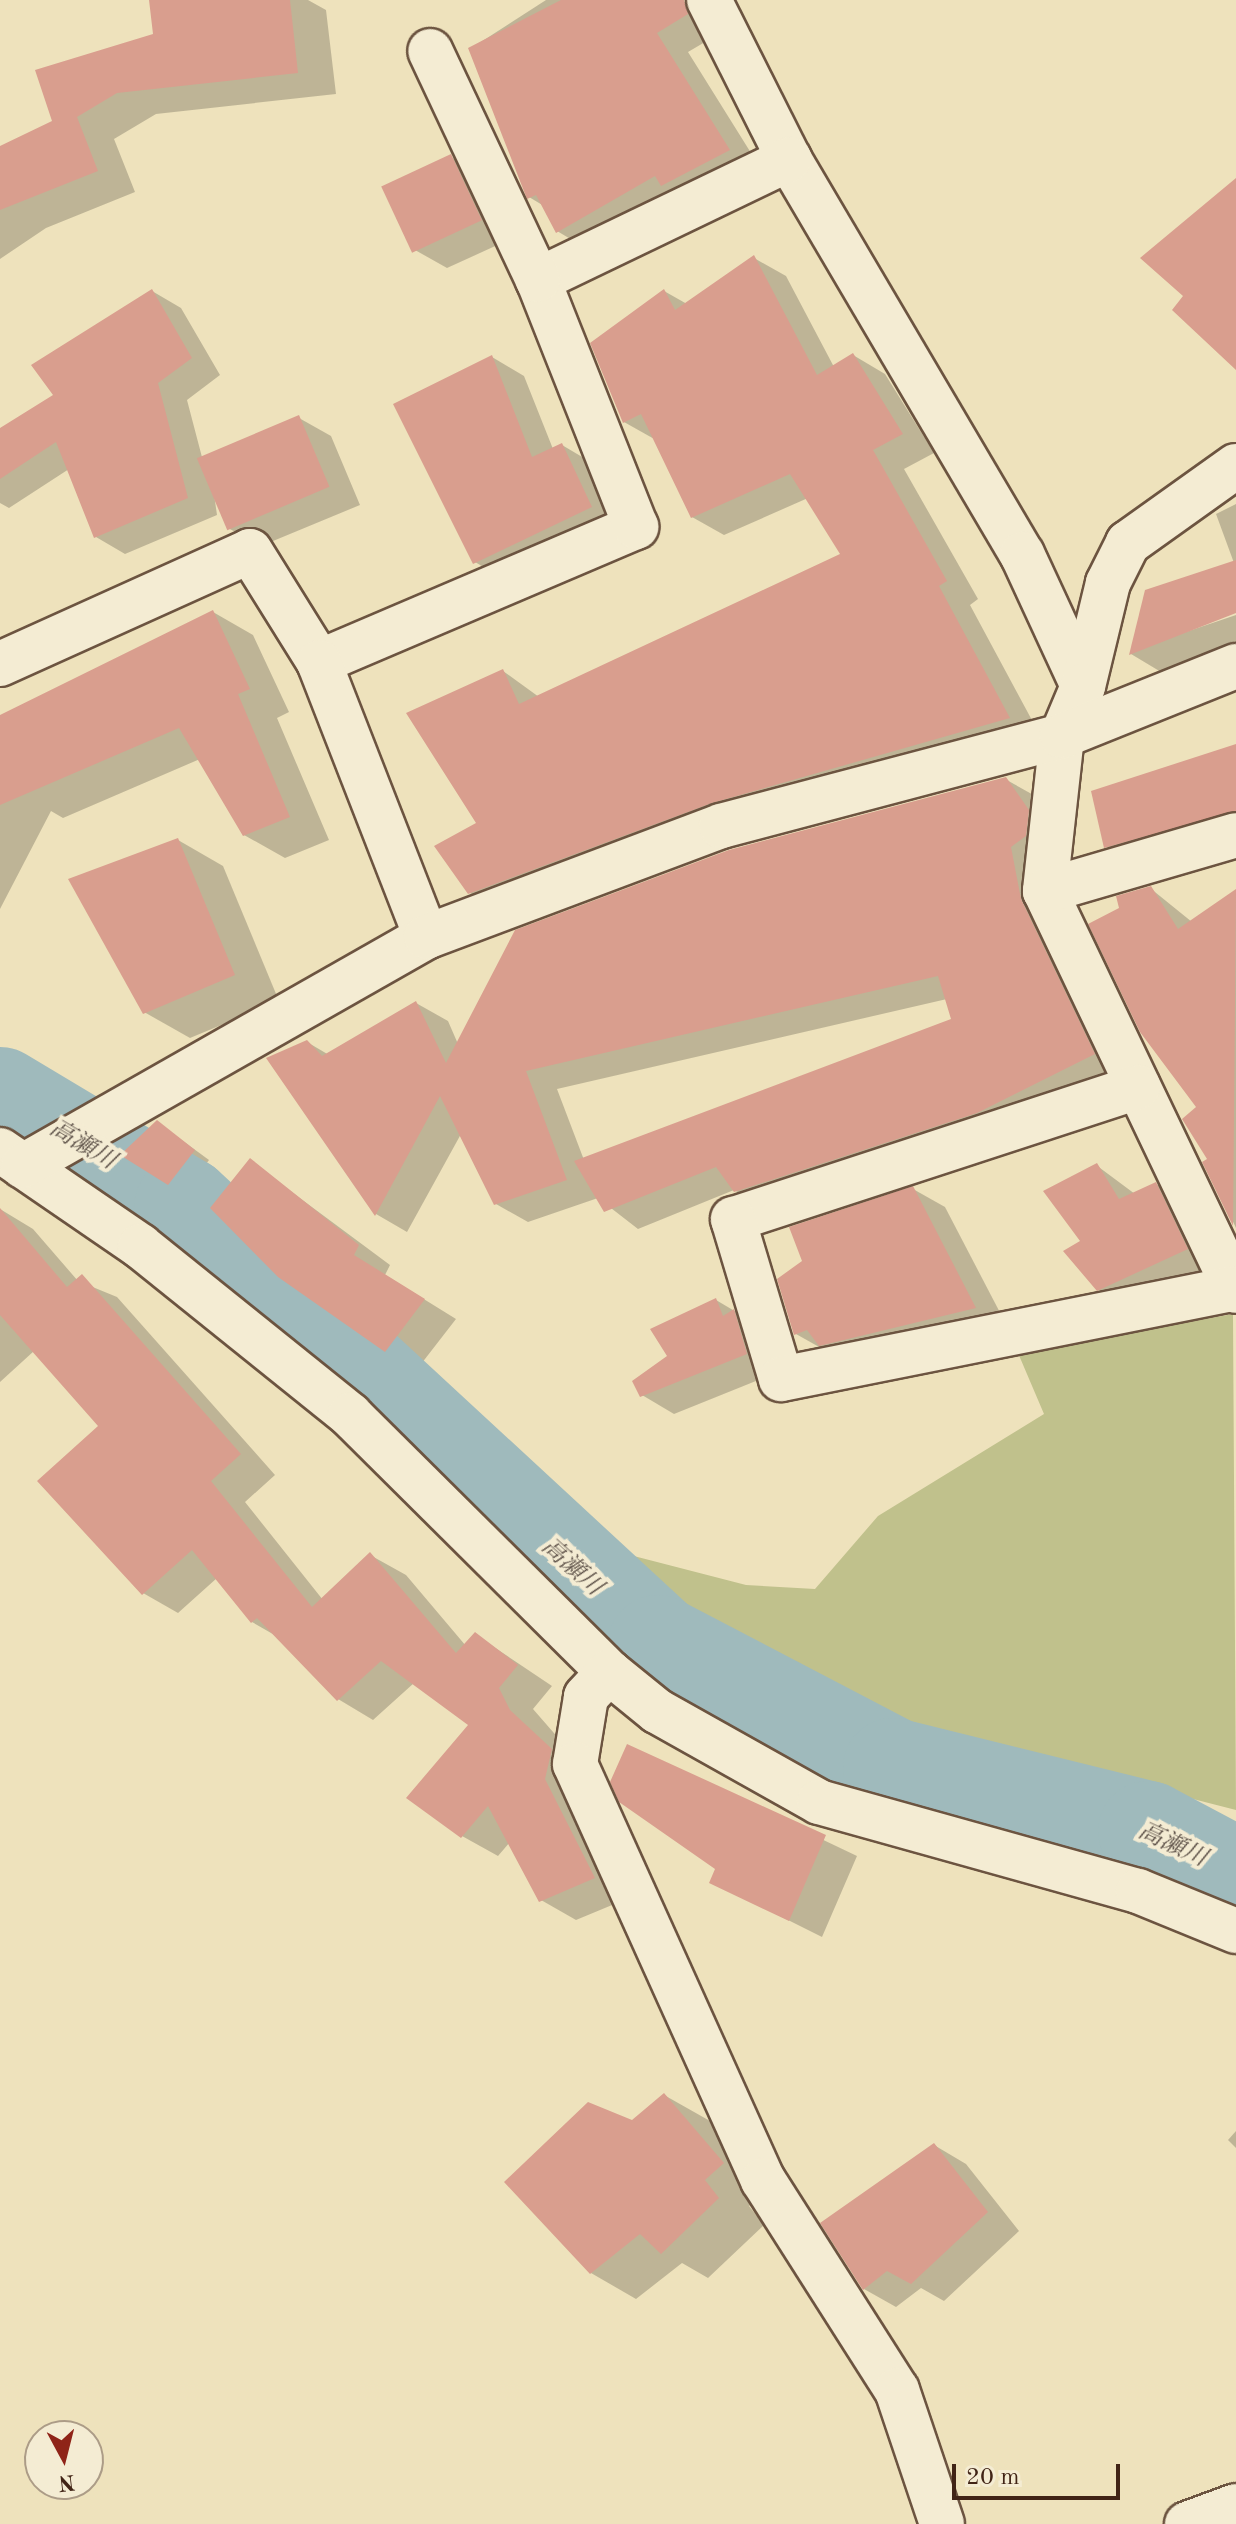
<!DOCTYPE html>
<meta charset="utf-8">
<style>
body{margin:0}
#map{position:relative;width:1236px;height:2524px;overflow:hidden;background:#eee2bc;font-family:"Old Standard TT","Noto Serif JP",serif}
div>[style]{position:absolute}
.green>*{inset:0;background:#c0c18c}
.shadow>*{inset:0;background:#0003}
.river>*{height:100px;margin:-50px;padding:0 50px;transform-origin:50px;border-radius:50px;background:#9fbabc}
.building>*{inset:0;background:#d99e8e;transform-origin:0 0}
.roads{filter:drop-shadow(2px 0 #6c5440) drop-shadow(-2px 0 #6c5440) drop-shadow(0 2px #6c5440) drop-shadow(0 -2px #6c5440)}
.minor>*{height:44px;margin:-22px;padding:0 22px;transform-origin:22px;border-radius:22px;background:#f4ecd3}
span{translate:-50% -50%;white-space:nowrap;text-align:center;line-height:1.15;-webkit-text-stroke:8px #f4ecd3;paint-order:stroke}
.water-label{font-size:24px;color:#5d5148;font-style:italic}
.north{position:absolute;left:24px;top:2420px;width:80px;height:80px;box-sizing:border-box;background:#f4ecd3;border:2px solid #ac9c87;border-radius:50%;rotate:173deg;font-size:22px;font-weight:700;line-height:32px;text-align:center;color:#412416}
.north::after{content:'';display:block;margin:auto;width:28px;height:36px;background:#8f2418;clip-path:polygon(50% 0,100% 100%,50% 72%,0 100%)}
.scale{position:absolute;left:952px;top:2464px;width:168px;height:36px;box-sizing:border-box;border:4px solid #412416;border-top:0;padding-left:10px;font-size:24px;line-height:28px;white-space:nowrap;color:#412416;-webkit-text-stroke:6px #f4ecd3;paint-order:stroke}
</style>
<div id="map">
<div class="green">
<div style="clip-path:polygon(1233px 1314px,1236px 1810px,1154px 1789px,1142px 1818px,894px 1758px,665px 1638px,608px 1593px,626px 1554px,746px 1585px,815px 1589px,878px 1516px,1044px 1414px,1018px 1353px)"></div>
</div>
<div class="shadow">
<div style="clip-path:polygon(151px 0,308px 0,326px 10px,336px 94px,156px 114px,114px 139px,135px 192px,46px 228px,0 259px,0 148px,55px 122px,155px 36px)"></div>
<div style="clip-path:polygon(546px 0,681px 0,705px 42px,688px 52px,761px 169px,589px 250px,557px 231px,544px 206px,529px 197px,470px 49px)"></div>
<div style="clip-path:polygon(451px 157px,483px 175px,513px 238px,447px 268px,415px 250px)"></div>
<div style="clip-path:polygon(754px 258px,786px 276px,834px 367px,853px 355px,885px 374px,934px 453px,904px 469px,978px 599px,970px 605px,1041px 737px,502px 912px,470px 893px,503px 671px,539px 697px,843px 555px,808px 498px,724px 535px,692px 517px,656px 440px,624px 422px,664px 291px,687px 304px)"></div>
<div style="clip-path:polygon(152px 291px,181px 308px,220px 375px,187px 400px,203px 461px,299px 418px,331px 436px,360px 505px,261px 546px,228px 528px,214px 494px,217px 515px,125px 554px,96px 537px,69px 469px,9px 508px,0 503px,0 431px,56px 395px)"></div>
<div style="clip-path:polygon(492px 357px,524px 376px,553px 449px,562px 445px,594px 464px,623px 525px,507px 581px,475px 562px)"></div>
<div style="clip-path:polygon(1236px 504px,1236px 611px,1168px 638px,1236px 615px,1236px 642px,1161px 672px,1131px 654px,1146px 592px,1234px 563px,1216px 514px)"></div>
<div style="clip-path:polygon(213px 612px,253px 635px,289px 712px,277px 718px,329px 840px,285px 858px,244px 835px,200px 759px,63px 818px,51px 811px,0 909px,0 720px)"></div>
<div style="clip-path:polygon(1236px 747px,1236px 837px,1138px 865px,1106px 846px)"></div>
<div style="clip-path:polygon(evenodd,1005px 779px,1037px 797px,1125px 1072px,767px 1209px,734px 1190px,638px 1229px,598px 1198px,528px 1222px,496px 1204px,461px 1134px,407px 1232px,376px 1214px,270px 1059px,307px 1042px,329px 1055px,416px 1003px,448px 1021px,458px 1044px,1005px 779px,947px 999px,953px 1020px,584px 1160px,557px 1089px,947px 999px)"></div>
<div style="clip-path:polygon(178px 840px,223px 866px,279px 1001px,190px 1038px,144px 1012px)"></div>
<div style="clip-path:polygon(1150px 888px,1192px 922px,1236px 891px,1236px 1228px,1205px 1163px,1210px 1160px,1198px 1107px,1121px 909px)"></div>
<div style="clip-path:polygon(157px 1122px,209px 1160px,185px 1193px,169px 1183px)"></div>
<div style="clip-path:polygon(250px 1161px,390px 1265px,385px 1275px,456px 1319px,418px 1368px,386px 1350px)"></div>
<div style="clip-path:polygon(1096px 1165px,1135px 1194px,1156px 1184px,1188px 1203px,1219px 1267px,1130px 1308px,1098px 1289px,1083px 1242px)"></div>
<div style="clip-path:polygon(913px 1189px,945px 1207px,1007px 1326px,828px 1352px,796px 1334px)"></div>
<div style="clip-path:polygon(0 1209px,33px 1229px,78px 1281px,117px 1297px,275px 1475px,245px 1502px,323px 1600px,370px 1555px,406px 1575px,466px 1646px,476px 1635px,552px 1686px,533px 1709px,587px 1771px,629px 1898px,576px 1920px,541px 1900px,510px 1842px,498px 1856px,462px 1836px,470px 1725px,414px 1683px,373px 1720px,338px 1699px,278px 1637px,252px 1622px,217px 1578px,178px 1613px,143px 1593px,101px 1426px,34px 1351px,0 1382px)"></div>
<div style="clip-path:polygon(716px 1300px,748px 1319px,778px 1372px,674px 1414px,642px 1395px)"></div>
<div style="clip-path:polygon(628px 1747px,857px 1856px,822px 1937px,712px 1882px,717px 1868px)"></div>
<div style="clip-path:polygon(664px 2095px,710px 2121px,768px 2190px,749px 2206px,764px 2225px,708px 2278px,682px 2263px,636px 2299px,591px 2273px,632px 2122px)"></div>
<div style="clip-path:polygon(1236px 2131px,1236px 2148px,1228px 2140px)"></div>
<div style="clip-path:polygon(934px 2145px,966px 2164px,1019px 2231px,944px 2301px,921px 2288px,896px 2307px,864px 2289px)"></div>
</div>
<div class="river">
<div style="left:0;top:1097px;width:214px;rotate:30.9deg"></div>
<div style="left:184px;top:1207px;width:645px;rotate:42.74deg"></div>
<div style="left:658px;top:1645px;width:265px;rotate:27.6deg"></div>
<div style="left:893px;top:1768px;width:263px;rotate:13.9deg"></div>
<div style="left:1148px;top:1831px;width:100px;rotate:28.1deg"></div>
</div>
<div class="building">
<div style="clip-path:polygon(149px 0,290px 0,298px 73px,117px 93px,77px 117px,98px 171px,0 210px,0 146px,52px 121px,35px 70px,153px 34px)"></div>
<div style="clip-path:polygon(561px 0,684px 0,688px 14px,657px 33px,730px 150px,661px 186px,655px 176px,556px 233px,536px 195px,527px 199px,468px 48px)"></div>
<div style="left:451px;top:154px;width:73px;height:77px;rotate:65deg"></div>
<div style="clip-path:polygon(1236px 178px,1236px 370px,1172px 310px,1183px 296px,1140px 258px)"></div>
<div style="clip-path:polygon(754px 255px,817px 375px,853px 353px,903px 434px,873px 450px,947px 581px,939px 586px,1010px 718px,712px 803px,468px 894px,434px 846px,476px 823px,406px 713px,503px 669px,519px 704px,840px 554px,790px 474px,691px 518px,641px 414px,623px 423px,590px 343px,664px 289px,675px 310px)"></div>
<div style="clip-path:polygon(152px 289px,192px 358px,158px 383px,188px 498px,94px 538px,56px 442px,0 479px,0 428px,53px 395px,31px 365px)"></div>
<div style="clip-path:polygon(492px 355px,532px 457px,562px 443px,592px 507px,473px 564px,393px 404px)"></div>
<div style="left:299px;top:415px;width:78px;height:111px;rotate:67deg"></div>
<div style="clip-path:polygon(1236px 560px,1236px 613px,1129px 655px,1145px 590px)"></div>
<div style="clip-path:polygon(213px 610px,250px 689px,238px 694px,290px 817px,243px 836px,179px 728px,0 805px,0 715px)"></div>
<div style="clip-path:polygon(1236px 744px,1236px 811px,1104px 848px,1091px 791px)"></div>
<div style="clip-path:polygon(1006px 777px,1029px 810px,1026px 836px,1011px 847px,1021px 899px,1095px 1054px,977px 1113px,734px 1192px,716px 1167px,604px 1212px,574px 1161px,951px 1019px,938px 976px,526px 1071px,567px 1180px,494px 1205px,440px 1096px,375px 1216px,266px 1058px,307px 1040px,322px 1056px,416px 1001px,446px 1063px,515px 930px,729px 850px)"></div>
<div style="clip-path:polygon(178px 838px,235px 975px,143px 1014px,68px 879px)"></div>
<div style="clip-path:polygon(1151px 886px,1178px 929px,1236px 889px,1233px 1226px,1202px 1162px,1207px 1159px,1182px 1119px,1196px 1107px,1140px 1032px,1088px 924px,1119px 908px,1116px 896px)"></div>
<div style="clip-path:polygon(157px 1120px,195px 1150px,168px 1185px,120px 1155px)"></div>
<div style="clip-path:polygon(250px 1158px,359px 1245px,354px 1255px,425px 1299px,385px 1352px,278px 1277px,210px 1208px)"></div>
<div style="clip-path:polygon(1097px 1163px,1119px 1199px,1156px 1182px,1188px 1249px,1097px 1291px,1063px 1251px,1080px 1241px,1043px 1191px)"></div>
<div style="clip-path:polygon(913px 1186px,976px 1308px,819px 1346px,807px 1330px,794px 1335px,777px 1279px,802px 1261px,789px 1227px)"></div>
<div style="clip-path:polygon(0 1208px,67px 1287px,82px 1274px,241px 1454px,211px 1481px,312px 1607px,370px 1552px,456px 1653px,475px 1632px,518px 1665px,494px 1694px,499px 1688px,510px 1710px,552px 1749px,545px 1779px,595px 1878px,539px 1902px,488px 1806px,461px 1838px,406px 1798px,468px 1725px,381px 1661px,337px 1701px,257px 1618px,251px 1623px,192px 1550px,142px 1595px,37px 1481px,98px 1426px,0 1315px)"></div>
<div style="clip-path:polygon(716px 1298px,723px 1316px,734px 1309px,747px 1354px,640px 1397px,632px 1381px,667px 1356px,650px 1329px)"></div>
<div style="clip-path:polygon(627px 1744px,826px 1835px,789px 1921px,709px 1883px,715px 1869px,619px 1802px,610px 1782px)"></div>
<div style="clip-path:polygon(664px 2093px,724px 2163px,705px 2180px,719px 2198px,661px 2254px,640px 2234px,590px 2274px,504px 2182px,588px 2102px,632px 2120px)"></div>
<div style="clip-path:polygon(934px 2143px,988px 2212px,911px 2284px,887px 2271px,863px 2290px,820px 2223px)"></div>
</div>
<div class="roads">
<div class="minor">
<div style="left:709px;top:0;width:178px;rotate:63.3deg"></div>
<div style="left:789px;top:159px;width:459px;rotate:59.5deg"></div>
<div style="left:1022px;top:554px;width:145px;rotate:65.2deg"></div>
<div style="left:538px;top:280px;width:279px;rotate:-25.7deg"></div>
<div style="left:1236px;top:466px;width:133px;rotate:144.5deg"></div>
<div style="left:1128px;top:543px;width:45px;rotate:116.6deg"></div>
<div style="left:1108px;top:583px;width:106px;rotate:103.6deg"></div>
<div style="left:1083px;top:686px;width:54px;rotate:112.8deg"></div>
<div style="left:1062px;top:736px;width:156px;rotate:96.3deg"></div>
<div style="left:1045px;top:891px;width:443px;rotate:64.5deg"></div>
<div style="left:319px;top:662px;width:345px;rotate:-23.1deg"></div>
<div style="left:636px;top:527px;width:266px;rotate:-111.6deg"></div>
<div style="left:538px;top:280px;width:253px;rotate:-115.2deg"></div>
<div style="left:0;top:664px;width:274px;rotate:-24.3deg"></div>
<div style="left:250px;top:551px;width:131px;rotate:58.1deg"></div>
<div style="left:319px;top:662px;width:295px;rotate:68.7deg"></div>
<div style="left:1045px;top:891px;width:199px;rotate:-16.3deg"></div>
<div style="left:1138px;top:1087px;width:426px;rotate:161.9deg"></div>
<div style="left:733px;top:1219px;width:167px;rotate:73.3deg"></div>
<div style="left:781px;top:1379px;width:461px;rotate:-11.3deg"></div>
<div style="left:0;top:1150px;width:170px;rotate:34.4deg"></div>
<div style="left:140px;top:1246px;width:270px;rotate:38.8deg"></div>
<div style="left:350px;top:1415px;width:365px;rotate:44.8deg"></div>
<div style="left:609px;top:1672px;width:62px;rotate:39.1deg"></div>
<div style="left:657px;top:1711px;width:186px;rotate:29.3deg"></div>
<div style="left:819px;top:1802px;width:331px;rotate:15.6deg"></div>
<div style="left:1138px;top:1891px;width:106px;rotate:22.2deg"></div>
<div style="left:23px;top:1166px;width:464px;rotate:-29.6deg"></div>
<div style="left:426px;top:937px;width:315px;rotate:-20.6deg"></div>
<div style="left:721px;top:826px;width:353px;rotate:-14.8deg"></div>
<div style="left:1062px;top:736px;width:188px;rotate:-21.9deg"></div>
<div style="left:609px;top:1672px;width:34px;rotate:133deg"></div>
<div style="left:586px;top:1697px;width:68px;rotate:99.3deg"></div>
<div style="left:575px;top:1764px;width:457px;rotate:65.7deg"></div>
<div style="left:763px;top:2180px;width:249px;rotate:57.5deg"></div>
<div style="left:897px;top:2390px;width:141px;rotate:71.4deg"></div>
<div style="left:1187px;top:2524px;width:52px;rotate:-20.2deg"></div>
</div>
</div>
<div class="water-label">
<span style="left:82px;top:1146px;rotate:31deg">高瀬川</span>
<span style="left:571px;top:1568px;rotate:42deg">高瀬川</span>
<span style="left:1172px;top:1846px;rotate:25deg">高瀬川</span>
</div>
<div class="north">N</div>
<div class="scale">20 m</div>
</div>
